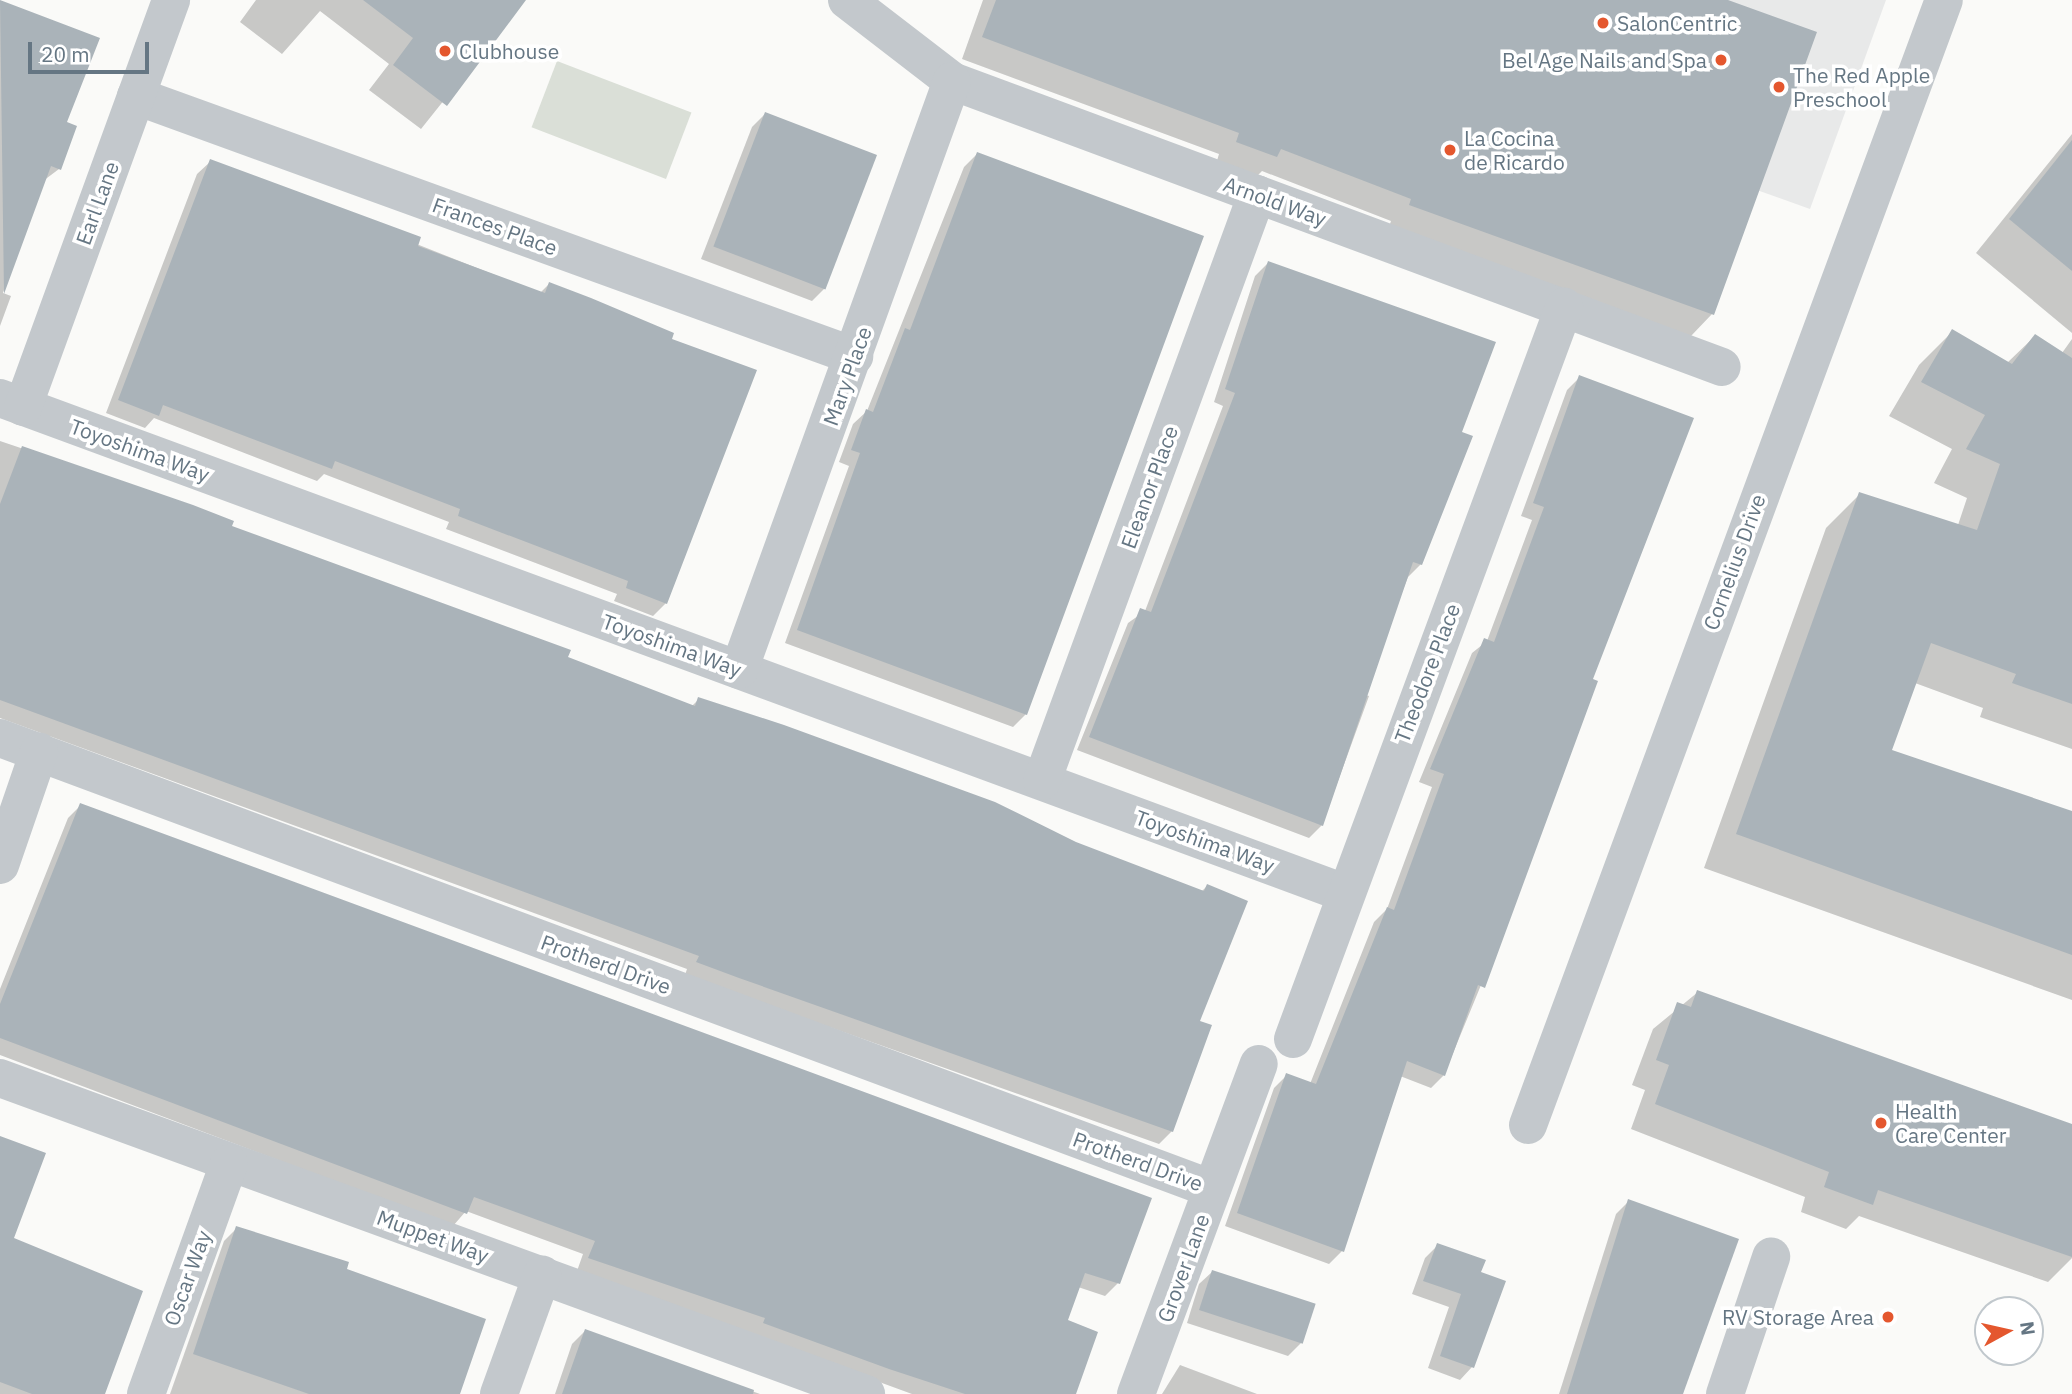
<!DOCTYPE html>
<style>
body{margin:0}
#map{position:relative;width:2072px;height:1394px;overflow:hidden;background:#fafaf8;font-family:"IBM Plex Sans",sans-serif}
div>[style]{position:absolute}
.built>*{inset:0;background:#e8e9e9}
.green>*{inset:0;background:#dadfd7;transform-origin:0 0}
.shadow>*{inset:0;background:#0003}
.building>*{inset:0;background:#aab3b9;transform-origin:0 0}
.minor>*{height:38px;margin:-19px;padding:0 19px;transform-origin:19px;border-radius:19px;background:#c3c8cc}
.dots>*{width:19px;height:19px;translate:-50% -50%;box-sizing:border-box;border:4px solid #fff;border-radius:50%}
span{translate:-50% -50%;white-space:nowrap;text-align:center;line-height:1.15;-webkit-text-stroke:7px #fff;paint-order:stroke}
.poi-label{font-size:21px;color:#657683}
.left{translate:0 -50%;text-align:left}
.right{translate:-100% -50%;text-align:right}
.street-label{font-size:21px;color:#657683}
.north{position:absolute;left:1974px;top:1296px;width:70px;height:70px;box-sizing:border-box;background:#fff;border:2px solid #c1c8cd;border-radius:50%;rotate:82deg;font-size:19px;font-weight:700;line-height:28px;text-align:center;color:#657683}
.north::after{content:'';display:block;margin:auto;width:24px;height:32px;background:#e4572e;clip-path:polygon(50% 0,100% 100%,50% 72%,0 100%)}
.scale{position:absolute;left:28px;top:42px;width:121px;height:32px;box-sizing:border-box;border:4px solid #657683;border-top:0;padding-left:9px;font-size:21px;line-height:24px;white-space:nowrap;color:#657683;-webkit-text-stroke:5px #fff;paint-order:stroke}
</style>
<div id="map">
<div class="built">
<div style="clip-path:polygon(1223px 0,1886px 0,1810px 209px)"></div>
</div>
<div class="green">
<div style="left:557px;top:61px;width:144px;height:71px;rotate:21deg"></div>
</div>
<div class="shadow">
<div style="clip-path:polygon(256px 0,524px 0,421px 129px,369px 90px,389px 64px,320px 11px,282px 54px,240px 22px)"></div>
<div style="clip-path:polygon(983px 0,1723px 0,1712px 314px,1691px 336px,1389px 227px,1391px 221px,1262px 171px,1255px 178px,1216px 164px,1219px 154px,962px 59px)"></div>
<div style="clip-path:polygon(0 2px,98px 39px,65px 123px,59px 169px,43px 181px,3px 293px,11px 296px,0 326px)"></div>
<div style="clip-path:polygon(765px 114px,825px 288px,812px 301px,701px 259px,752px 127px)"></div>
<div style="clip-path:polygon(2072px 134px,2072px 333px,1976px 253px)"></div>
<div style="clip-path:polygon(977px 154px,1026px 714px,1013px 727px,785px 643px,849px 466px,839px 462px,853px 424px,867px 411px,964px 167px)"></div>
<div style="clip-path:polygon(210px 162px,540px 293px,549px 284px,670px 340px,666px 603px,653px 616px,614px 601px,617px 594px,446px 529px,449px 522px,324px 474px,317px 481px,154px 418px,145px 428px,106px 413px,197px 174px)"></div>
<div style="clip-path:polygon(1268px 263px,1421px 564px,1408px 577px,1362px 694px,1369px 696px,1322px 825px,1309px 838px,1077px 750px,1128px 623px,1145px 611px,1223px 406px,1214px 402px,1255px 276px)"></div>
<div style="clip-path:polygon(1953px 331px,2007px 363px,2035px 336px,2062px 353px,2072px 339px,2072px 749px,1980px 717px,1983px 708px,1915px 683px,1890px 751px,2072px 813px,2072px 1000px,1704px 868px,1826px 528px,1860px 494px,1958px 525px,1967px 498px,1934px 483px,1952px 449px,1889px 416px,1919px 365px)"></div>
<div style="clip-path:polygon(1580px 377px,1590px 680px,1516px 900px,1444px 1075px,1431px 1088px,1400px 1076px,1342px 1251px,1329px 1264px,1225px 1226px,1274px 1088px,1287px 1075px,1310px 1084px,1374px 922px,1387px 909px,1432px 787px,1419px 782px,1472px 653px,1487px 641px,1532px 520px,1521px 516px,1567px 390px)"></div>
<div style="clip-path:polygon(0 441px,192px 506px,230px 527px,691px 707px,699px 699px,1201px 892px,1207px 886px,1198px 1022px,1172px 1131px,1159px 1144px,725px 990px,685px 975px,687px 969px,0 718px)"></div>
<div style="clip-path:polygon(81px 805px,1118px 1283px,1105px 1296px,1078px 1287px,1066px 1321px,1074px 1394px,912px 1394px,577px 1271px,583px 1254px,466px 1211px,453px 1226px,0 1055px,0 989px,68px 818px)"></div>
<div style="clip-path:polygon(1698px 992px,2072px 1129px,2072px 1258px,2048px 1282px,1859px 1216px,1846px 1229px,1801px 1212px,1805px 1197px,1631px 1129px,1645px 1090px,1632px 1085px,1653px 1029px)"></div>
<div style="clip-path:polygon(0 1138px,12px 1239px,104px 1394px,0 1394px)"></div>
<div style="clip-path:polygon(1629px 1201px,1678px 1394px,1559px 1394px,1616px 1214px)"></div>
<div style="clip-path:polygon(237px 1228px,345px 1270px,460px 1394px,170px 1394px,224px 1241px)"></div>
<div style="clip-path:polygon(1438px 1245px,1479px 1273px,1472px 1367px,1460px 1380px,1428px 1368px,1449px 1307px,1412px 1294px,1425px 1258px)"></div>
<div style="clip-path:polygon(1212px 1272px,1301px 1343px,1288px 1356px,1187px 1323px,1199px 1284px)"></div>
<div style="clip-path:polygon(585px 1331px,760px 1394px,555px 1394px,572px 1344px)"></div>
<div style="clip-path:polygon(1180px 1365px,1257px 1394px,1162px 1394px)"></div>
</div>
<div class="building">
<div style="clip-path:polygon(0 0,100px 38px,67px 122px,77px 126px,61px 170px,51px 166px,4px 294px)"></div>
<div style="clip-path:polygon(363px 0,526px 0,447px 106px,393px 65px,413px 38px)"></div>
<div style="clip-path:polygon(996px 0,1728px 0,1817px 32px,1714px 315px,1409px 205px,1411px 199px,1281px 149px,1277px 157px,1236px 142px,1239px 133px,982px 37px)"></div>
<div style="left:765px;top:112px;width:120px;height:144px;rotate:21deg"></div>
<div style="clip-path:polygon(2072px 140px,2072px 271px,2009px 219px)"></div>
<div style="clip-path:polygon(977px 152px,1204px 236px,1027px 715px,797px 630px,860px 453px,851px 450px,866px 409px,873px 412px,905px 328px,910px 330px)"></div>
<div style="clip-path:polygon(210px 159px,421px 237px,418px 246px,545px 293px,549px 282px,591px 298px,674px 333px,672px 339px,757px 370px,667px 604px,626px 588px,628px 581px,458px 516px,460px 509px,335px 461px,332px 469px,163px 405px,159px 416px,118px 400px)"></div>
<div style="clip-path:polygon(1268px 261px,1496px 342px,1462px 432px,1473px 436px,1422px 565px,1413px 562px,1323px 826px,1089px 737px,1140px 608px,1151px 612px,1235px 393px,1225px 389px)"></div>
<div style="clip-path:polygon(1952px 329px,2012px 364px,2035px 334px,2072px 358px,2072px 704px,2012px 683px,2016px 674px,1931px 643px,1892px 750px,2072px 811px,2072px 955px,1736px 834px,1859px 492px,1977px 530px,2000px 464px,1966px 449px,1985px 415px,1921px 382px)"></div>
<div style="clip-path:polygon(1579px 375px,1694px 418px,1593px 679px,1598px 681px,1485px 988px,1478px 985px,1445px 1076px,1407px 1061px,1344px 1252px,1237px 1213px,1286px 1073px,1316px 1084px,1387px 907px,1394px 910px,1444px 774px,1430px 769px,1484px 638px,1494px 642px,1544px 507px,1533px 503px)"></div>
<div style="clip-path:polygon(22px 446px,193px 505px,234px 521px,232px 526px,571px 650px,568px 657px,695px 706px,698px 697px,784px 725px,995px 802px,1076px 842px,1204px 891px,1207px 884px,1248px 901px,1200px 1021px,1212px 1025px,1173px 1132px,739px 978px,696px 962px,699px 956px,0 700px,0 504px)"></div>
<div style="clip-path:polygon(80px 803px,1152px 1198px,1120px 1284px,1085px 1273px,1068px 1320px,1098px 1332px,1076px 1394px,965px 1394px,889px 1369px,763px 1323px,765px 1318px,588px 1258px,595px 1241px,474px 1197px,467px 1214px,0 1038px,0 1004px)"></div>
<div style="clip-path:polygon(1697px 990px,2072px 1124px,2072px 1257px,1878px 1190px,1873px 1205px,1824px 1187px,1829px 1172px,1655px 1104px,1669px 1065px,1656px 1060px,1677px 1002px,1691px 1007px)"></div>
<div style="clip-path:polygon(0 1136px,46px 1153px,14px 1238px,143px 1291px,105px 1394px,32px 1394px,0 1382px)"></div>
<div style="clip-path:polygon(1628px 1199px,1739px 1239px,1683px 1394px,1567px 1394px)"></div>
<div style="clip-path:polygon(236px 1226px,349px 1262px,347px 1269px,486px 1319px,460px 1394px,309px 1394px,193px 1354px)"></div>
<div style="clip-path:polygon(1437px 1243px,1486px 1260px,1481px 1272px,1506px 1281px,1474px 1368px,1440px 1356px,1461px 1294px,1423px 1281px)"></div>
<div style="left:1212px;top:1270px;width:109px;height:42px;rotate:18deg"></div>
<div style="clip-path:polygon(585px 1329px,754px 1390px,753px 1394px,562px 1394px)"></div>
</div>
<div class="minor">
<div style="left:847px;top:0;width:133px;rotate:37.6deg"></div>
<div style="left:952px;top:81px;width:821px;rotate:20.38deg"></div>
<div style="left:136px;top:96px;width:764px;rotate:19.91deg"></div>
<div style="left:0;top:398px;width:1433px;rotate:20.21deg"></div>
<div style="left:23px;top:407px;width:433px;rotate:-70deg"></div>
<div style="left:739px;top:670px;width:626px;rotate:-70.12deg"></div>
<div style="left:0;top:738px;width:1293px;rotate:20.41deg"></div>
<div style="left:1042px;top:781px;width:625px;rotate:-69.88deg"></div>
<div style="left:0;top:865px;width:120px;rotate:-71deg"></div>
<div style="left:1293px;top:1039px;width:781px;rotate:-69.68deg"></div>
<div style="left:0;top:1078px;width:922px;rotate:20.05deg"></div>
<div style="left:1528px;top:1125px;width:1199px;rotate:-69.71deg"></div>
<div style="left:146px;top:1394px;width:245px;rotate:-70.2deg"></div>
<div style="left:499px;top:1394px;width:127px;rotate:-70.1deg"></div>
<div style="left:1136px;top:1394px;width:352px;rotate:-69.6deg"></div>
<div style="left:1725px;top:1394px;width:145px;rotate:-71.4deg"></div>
</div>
<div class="dots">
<div style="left:1603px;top:23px;background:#e4572e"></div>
<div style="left:445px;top:51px;background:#e4572e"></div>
<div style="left:1721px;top:60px;background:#e4572e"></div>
<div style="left:1779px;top:87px;background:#e4572e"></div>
<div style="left:1450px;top:150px;background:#e4572e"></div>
<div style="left:1881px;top:1123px;background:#e4572e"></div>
<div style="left:1888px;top:1317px;background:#e4572e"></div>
</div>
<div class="poi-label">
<span class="left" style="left:1617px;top:23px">SalonCentric</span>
<span class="left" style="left:459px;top:51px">Clubhouse</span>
<span class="right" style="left:1707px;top:60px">Bel Age Nails and Spa</span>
<span class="left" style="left:1793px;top:87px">The Red Apple<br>Preschool</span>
<span class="left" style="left:1464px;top:150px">La Cocina<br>de Ricardo</span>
<span class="left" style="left:1895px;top:1123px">Health<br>Care Center</span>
<span class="right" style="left:1874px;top:1317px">RV Storage Area</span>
</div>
<div class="street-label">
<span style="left:1275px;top:201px;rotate:20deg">Arnold Way</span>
<span style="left:97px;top:203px;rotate:-70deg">Earl Lane</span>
<span style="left:495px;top:226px;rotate:20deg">Frances Place</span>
<span style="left:847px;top:376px;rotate:-70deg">Mary Place</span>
<span style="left:140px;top:450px;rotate:20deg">Toyoshima Way</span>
<span style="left:1149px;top:487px;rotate:-70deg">Eleanor Place</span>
<span style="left:1734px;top:562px;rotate:-70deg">Cornelius Drive</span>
<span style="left:672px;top:645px;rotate:20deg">Toyoshima Way</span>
<span style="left:1427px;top:673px;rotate:-69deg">Theodore Place</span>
<span style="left:1205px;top:841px;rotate:20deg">Toyoshima Way</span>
<span style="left:606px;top:964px;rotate:20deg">Protherd Drive</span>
<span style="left:1138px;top:1161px;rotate:20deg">Protherd Drive</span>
<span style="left:433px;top:1236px;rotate:20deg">Muppet Way</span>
<span style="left:1183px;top:1268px;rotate:-70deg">Grover Lane</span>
<span style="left:187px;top:1278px;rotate:-70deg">Oscar Way</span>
</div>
<div class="north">N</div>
<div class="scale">20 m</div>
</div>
